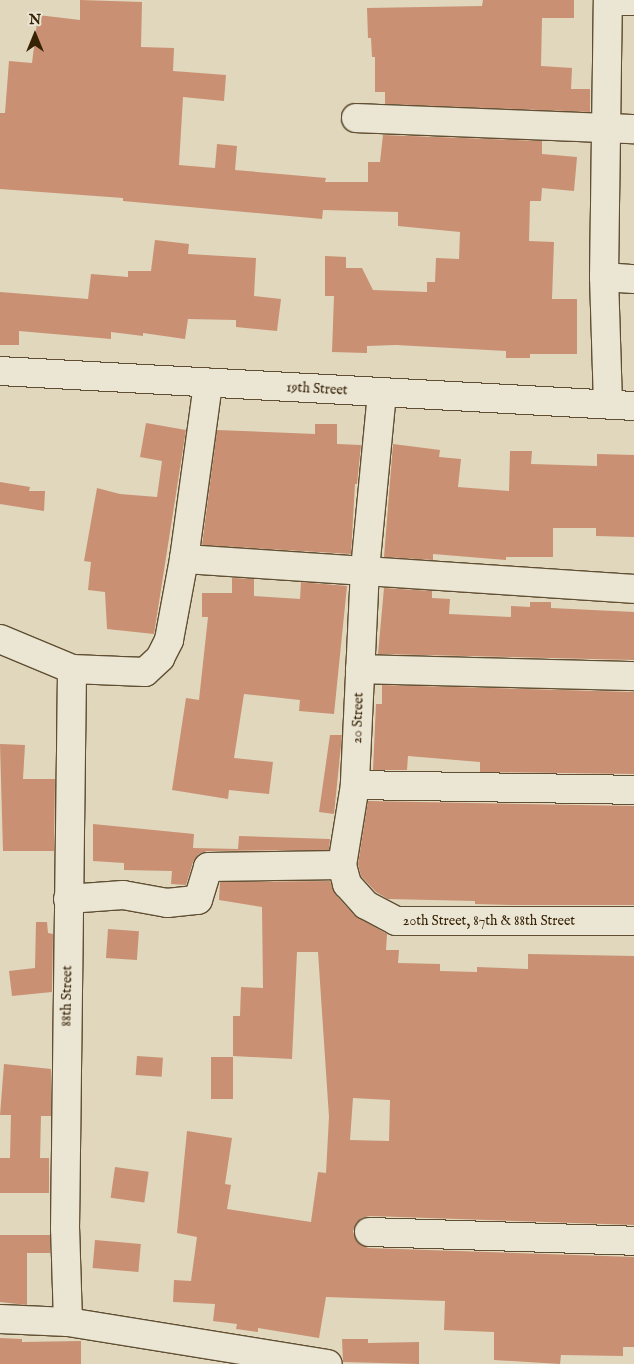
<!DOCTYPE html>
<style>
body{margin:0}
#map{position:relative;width:634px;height:1364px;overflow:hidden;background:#e0d7bd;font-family:"IM FELL English",serif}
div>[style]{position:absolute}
.building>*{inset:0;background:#c99073;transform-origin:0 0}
.roads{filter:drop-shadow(1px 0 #604f32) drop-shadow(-1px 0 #604f32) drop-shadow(0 1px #604f32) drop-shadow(0 -1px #604f32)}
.minor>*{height:28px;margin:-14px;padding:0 14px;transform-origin:14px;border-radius:14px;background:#ebe5d4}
.tertiary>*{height:28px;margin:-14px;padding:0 14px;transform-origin:14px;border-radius:14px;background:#ebe5d4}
span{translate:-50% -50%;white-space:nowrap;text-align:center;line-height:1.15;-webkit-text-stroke:4px #ebe5d4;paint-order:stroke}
.street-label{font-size:14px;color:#362204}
.north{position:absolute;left:10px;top:10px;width:50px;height:50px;-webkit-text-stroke:4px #ebe5d4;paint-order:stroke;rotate:0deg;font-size:14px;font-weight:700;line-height:20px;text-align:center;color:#362204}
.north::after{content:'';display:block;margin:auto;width:18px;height:22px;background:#362204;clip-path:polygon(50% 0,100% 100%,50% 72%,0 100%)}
</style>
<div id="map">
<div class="building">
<div style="clip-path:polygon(80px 0,142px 2px,141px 47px,174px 48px,173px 71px,226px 75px,224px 101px,183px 97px,179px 165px,215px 168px,217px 144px,237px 146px,235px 170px,326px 178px,325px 182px,368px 182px,368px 162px,380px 162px,383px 135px,542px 141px,542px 154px,577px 157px,574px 191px,542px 188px,541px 201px,530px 201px,529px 241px,554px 242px,552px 299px,577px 299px,577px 354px,530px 354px,530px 358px,506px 358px,506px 351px,396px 345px,367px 346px,367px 353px,332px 352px,334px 296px,325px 296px,325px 256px,346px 257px,346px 268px,362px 268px,373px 290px,427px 292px,427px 282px,435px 282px,436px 258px,459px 259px,460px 232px,398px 226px,398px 212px,323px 210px,322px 219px,123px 201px,123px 198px,0 189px,0 113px,5px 113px,9px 61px,32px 63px,38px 15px,80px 20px)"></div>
<div style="clip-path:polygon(483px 0,574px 0,574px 18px,542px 18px,541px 66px,572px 68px,571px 89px,590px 89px,590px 112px,385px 104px,385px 92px,375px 92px,375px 57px,372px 57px,371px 38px,368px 38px,367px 8px,482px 6px)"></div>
<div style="clip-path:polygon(155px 240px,189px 244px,188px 254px,256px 258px,254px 296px,281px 299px,277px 331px,236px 327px,236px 320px,188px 319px,185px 339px,143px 333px,143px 336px,111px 332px,111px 339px,19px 331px,19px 345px,0 345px,0 292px,88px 299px,91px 274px,128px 277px,128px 271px,151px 271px)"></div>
<div style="clip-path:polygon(146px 423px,186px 430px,154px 634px,107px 629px,105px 592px,88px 590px,91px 562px,84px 561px,97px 488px,120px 494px,157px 497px,162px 461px,140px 457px)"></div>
<div style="clip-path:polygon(315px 424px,337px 424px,337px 444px,361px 445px,357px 484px,355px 484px,351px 554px,202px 545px,217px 430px,315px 434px)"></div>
<div style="clip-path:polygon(393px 444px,440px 450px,439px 457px,461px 459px,458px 487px,509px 491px,510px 451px,532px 451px,531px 464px,597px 466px,597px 454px,634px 455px,634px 537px,596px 536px,596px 528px,553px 528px,553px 557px,506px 557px,506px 560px,433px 554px,433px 560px,384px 557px)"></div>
<div style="clip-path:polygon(0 482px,30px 487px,29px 491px,45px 491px,44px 511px,0 504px)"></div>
<div style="clip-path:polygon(232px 578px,254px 579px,254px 596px,300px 599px,301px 582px,347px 586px,334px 714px,299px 711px,300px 700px,244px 694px,234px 758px,273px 762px,269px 794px,229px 790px,228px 799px,172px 790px,186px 698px,199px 700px,208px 617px,202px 617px,202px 593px,232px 593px)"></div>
<div style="clip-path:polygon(384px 588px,432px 591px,432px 598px,450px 599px,449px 614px,511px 617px,511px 606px,530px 607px,530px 602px,551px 602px,551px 608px,634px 612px,634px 660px,378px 654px)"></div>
<div style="clip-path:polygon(382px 685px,634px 692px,634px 774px,480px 772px,480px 762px,408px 756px,407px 770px,373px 770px,376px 704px,382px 704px)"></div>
<div style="clip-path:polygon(330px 735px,342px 735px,334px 814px,319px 812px)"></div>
<div style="clip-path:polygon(0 744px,25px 745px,23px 779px,55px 779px,54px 851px,3px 851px)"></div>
<div style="clip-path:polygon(368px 801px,634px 806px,634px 905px,511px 905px,475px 904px,475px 901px,388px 899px,376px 892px,361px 876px,358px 864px)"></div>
<div style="clip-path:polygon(93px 824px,194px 834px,193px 848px,238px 849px,239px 836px,330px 839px,329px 850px,207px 851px,199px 854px,193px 862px,186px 885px,171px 884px,172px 871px,124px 870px,124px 863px,93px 861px)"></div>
<div style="clip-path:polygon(evenodd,330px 881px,335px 894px,354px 915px,387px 934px,386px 950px,399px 950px,398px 963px,440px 964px,440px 971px,477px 972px,477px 967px,528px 969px,528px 954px,634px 956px,634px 1225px,370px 1216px,361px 1218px,353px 1231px,356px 1240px,368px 1248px,634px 1257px,634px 1347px,623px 1347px,623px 1356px,561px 1355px,560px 1364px,494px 1360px,494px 1332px,444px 1330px,445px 1301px,326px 1297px,319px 1338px,258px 1328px,258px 1332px,236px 1329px,237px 1324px,213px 1321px,215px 1304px,173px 1302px,174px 1280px,191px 1281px,197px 1237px,177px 1233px,187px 1131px,232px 1138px,225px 1184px,231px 1185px,227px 1209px,311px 1222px,318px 1172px,326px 1173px,329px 1117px,318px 952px,297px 952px,292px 1059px,233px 1056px,233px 1016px,240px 1016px,241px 987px,263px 988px,262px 907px,219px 900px,220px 882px,330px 881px,353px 1098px,390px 1100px,389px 1141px,350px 1140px,353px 1098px)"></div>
<div style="clip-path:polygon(36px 922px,47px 922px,48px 933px,53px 934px,52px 992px,12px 996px,9px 971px,35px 968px)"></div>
<div style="left:108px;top:929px;width:31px;height:29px;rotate:4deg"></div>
<div style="left:137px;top:1056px;width:26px;height:19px;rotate:4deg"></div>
<div style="left:211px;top:1057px;width:22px;height:42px"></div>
<div style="clip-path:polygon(4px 1064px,51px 1069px,51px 1116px,41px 1116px,40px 1158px,49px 1158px,49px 1193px,0 1193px,0 1158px,10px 1158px,11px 1115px,0 1115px)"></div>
<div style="left:115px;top:1167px;width:34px;height:31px;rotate:8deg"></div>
<div style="clip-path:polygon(0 1235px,50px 1235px,50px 1253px,27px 1253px,27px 1305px,0 1302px)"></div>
<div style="left:95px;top:1240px;width:46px;height:28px;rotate:5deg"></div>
<div style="clip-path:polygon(0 1338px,22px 1339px,22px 1342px,81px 1341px,81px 1364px,0 1364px)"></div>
<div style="clip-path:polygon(342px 1339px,368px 1339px,368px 1343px,419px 1342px,419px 1364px,343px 1362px)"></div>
</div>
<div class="roads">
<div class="minor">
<div style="left:608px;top:1px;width:26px"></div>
<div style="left:356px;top:118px;width:278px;rotate:2.3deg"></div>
<div style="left:604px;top:277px;width:30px;rotate:4deg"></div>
<div style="left:382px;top:393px;width:177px;rotate:95.5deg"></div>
<div style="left:365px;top:569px;width:216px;rotate:92.7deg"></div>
<div style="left:355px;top:785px;width:81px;rotate:99.2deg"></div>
<div style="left:342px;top:865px;width:20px;rotate:75deg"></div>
<div style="left:347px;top:884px;width:28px;rotate:48deg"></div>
<div style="left:366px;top:905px;width:34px;rotate:28deg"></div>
<div style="left:396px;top:921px;width:238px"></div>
<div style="left:608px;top:404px;width:127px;rotate:-91.8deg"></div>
<div style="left:604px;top:277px;width:277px;rotate:-89.2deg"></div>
<div style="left:184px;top:559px;width:451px;rotate:3.8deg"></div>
<div style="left:0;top:639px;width:78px;rotate:22.6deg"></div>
<div style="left:72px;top:669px;width:73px;rotate:2.4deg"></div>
<div style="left:145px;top:672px;width:21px;rotate:-43deg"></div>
<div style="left:160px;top:658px;width:20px;rotate:-63deg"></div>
<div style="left:169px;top:640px;width:82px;rotate:-79.5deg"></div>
<div style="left:184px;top:559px;width:178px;rotate:-82.2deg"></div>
<div style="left:360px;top:669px;width:274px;rotate:1.5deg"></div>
<div style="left:355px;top:785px;width:279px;rotate:1deg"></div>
<div style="left:68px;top:899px;width:55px;rotate:-4.2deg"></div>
<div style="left:123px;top:895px;width:45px;rotate:10.3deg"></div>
<div style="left:167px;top:903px;width:31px;rotate:-6deg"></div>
<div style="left:198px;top:900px;width:34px;rotate:-73deg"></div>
<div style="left:208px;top:867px;width:134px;rotate:-0.9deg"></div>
<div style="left:369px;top:1232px;width:265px;rotate:1.9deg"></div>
<div style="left:0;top:1319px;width:68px;rotate:2.5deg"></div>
<div style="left:68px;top:1322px;width:263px;rotate:9.2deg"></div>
<div style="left:68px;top:1322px;width:93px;rotate:-91.8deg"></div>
<div style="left:65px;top:1229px;width:560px;rotate:-89.28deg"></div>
</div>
<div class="tertiary">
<div style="left:0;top:371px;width:635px;rotate:3.16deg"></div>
</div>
</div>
<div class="street-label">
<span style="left:317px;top:389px;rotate:3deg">19th Street</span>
<span style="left:358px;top:718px;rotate:-88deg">20 Street</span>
<span style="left:489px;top:921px">20th Street, 87th &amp; 88th Street</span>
<span style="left:67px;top:996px;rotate:-89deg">88th Street</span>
</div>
<div class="north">N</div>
</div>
